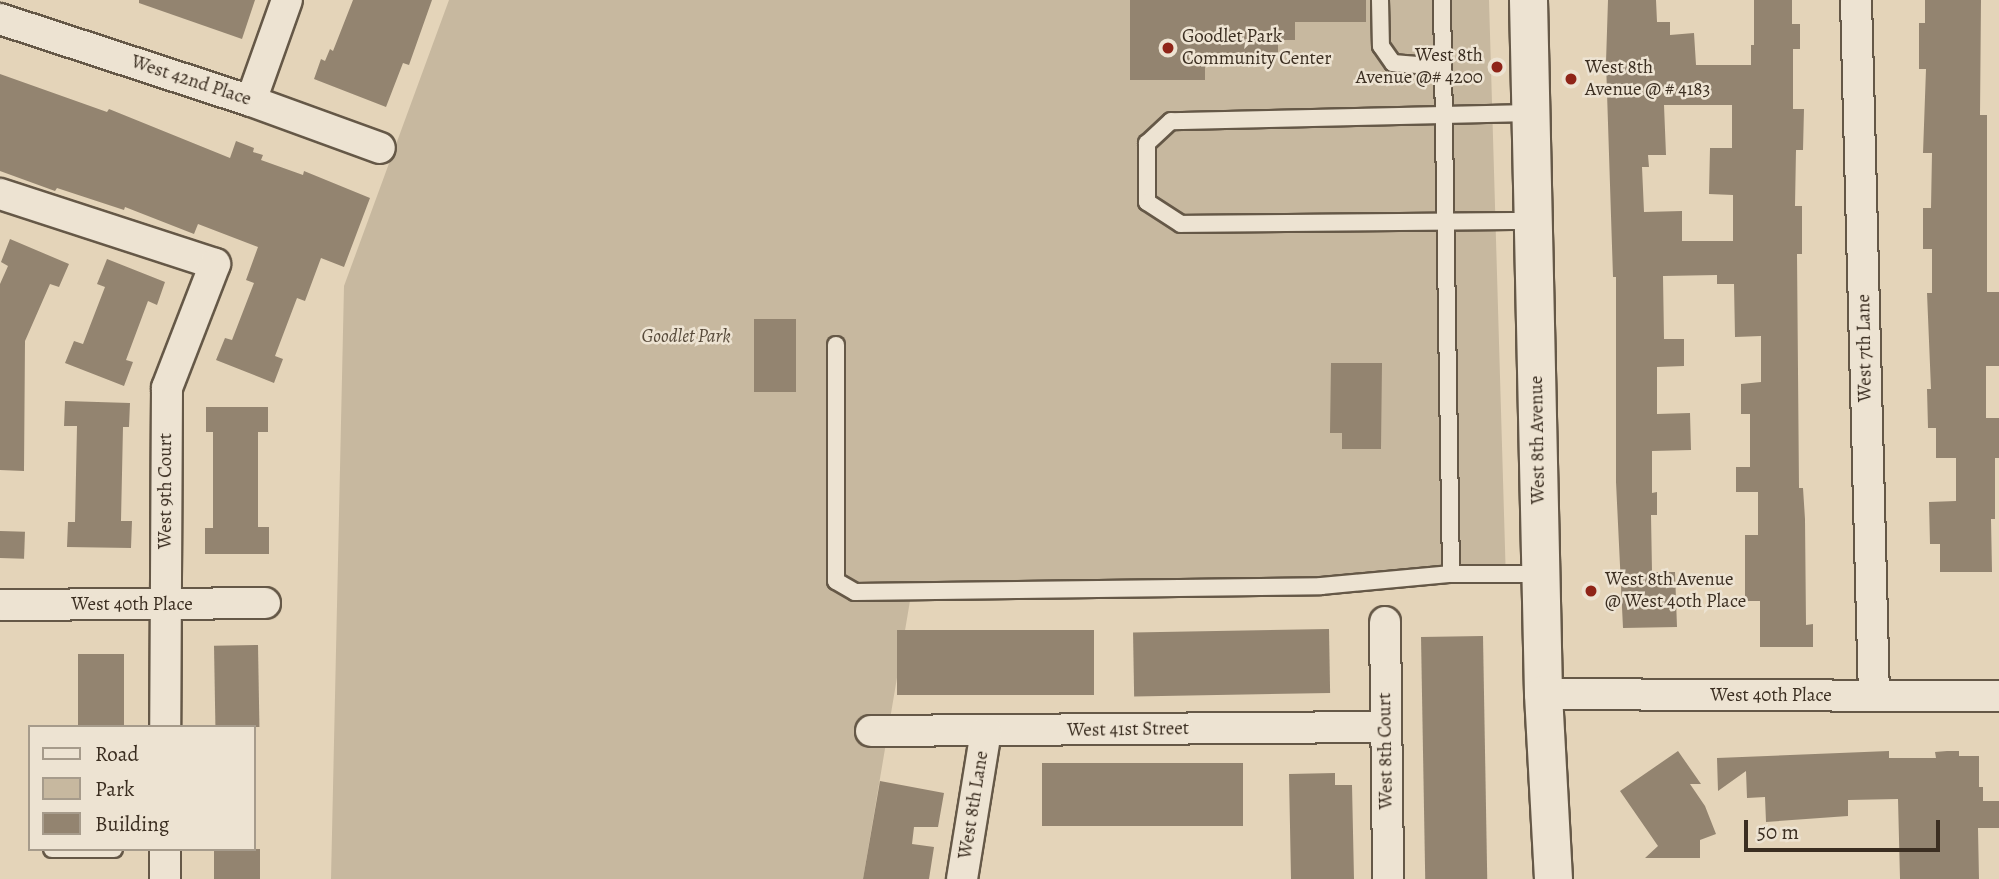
<!DOCTYPE html>
<style>
body{margin:0}
#map{position:relative;width:1999px;height:879px;overflow:hidden;background:#e4d4b9;font-family:Alegreya,serif}
div>[style]{position:absolute}
.green>*{inset:0;background:#c7b89f}
.building>*{inset:0;background:#938470;transform-origin:0 0}
.roads{filter:drop-shadow(2px 0 #655847) drop-shadow(-2px 0 #655847) drop-shadow(0 2px #655847) drop-shadow(0 -2px #655847)}
.service>*{height:16px;margin:-8px;padding:0 8px;transform-origin:8px;border-radius:8px;background:#ede3d2}
.minor>*{height:30px;margin:-15px;padding:0 15px;transform-origin:15px;border-radius:15px;background:#ede3d2}
.tertiary>*{height:37px;margin:-18.5px;padding:0 18.5px;transform-origin:18.5px;border-radius:18.5px;background:#ede3d2}
.dots>*{width:19px;height:19px;translate:-50% -50%;box-sizing:border-box;border:4px solid #ede3d2;border-radius:50%}
span{translate:-50% -50%;white-space:nowrap;text-align:center;line-height:1.15;-webkit-text-stroke:5px #ede3d2;paint-order:stroke}
.poi-label{font-size:19px;color:#3b2e21}
.left{translate:0 -50%;text-align:left}
.right{translate:-100% -50%;text-align:right}
.street-label{font-size:19px;color:#3b2e21}
.park-label{font-size:19px;color:#574a3a;font-style:italic}
.legend{position:absolute;left:28px;top:725px;width:228px;height:126px;box-sizing:border-box;background:#ede3d2;border:2px solid #a69b8b;margin:0;padding:9px 12px;list-style:none;font-size:21px;color:#3b2e21}
.legend li{display:flex;align-items:center;gap:14px;height:35px}
.legend b{width:35px;border:2px solid #a69b8b}
.scale{position:absolute;left:1744px;top:820px;width:196px;height:32px;box-sizing:border-box;border:4px solid #3b2e21;border-top:0;padding-left:9px;font-size:21px;line-height:24px;white-space:nowrap;color:#3b2e21;-webkit-text-stroke:5px #ede3d2;paint-order:stroke}
</style>
<div id="map">
<div class="green">
<div style="clip-path:polygon(449px 0,1489px 0,1506px 582px,912px 589px,863px 879px,331px 879px,344px 286px)"></div>
</div>
<div class="building">
<div style="clip-path:polygon(139px 0,255px 0,242px 39px,139px 3px)"></div>
<div style="clip-path:polygon(353px 0,432px 0,409px 65px,403px 63px,386px 107px,314px 79px,321px 59px,325px 61px,330px 49px,333px 51px)"></div>
<div style="clip-path:polygon(1130px 0,1366px 0,1366px 22px,1295px 22px,1295px 40px,1278px 40px,1278px 57px,1205px 57px,1205px 80px,1130px 80px)"></div>
<div style="clip-path:polygon(evenodd,1608px 0,1656px 0,1657px 22px,1670px 22px,1670px 35px,1694px 33px,1696px 65px,1751px 65px,1751px 45px,1754px 45px,1754px 0,1792px 0,1792px 24px,1800px 24px,1800px 49px,1793px 49px,1793px 109px,1804px 109px,1803px 150px,1796px 150px,1795px 206px,1802px 206px,1802px 254px,1797px 254px,1799px 488px,1803px 488px,1805px 519px,1806px 625px,1813px 624px,1813px 647px,1760px 647px,1760px 601px,1745px 601px,1745px 535px,1758px 535px,1758px 492px,1736px 492px,1736px 467px,1750px 467px,1750px 414px,1741px 414px,1741px 384px,1761px 382px,1761px 336px,1735px 337px,1734px 284px,1717px 284px,1717px 275px,1663px 276px,1664px 339px,1684px 339px,1684px 366px,1657px 367px,1657px 414px,1690px 413px,1691px 450px,1652px 451px,1652px 493px,1657px 492px,1657px 515px,1651px 515px,1652px 572px,1675px 572px,1677px 627px,1623px 628px,1616px 482px,1616px 277px,1613px 277px,1606px 62px,1608px 0,1664px 105px,1732px 105px,1732px 148px,1710px 148px,1709px 194px,1733px 195px,1733px 241px,1682px 241px,1682px 211px,1644px 212px,1642px 167px,1649px 167px,1648px 155px,1666px 155px,1664px 105px)"></div>
<div style="clip-path:polygon(1925px 0,1981px 0,1980px 115px,1987px 115px,1987px 292px,1999px 292px,1999px 366px,1986px 366px,1986px 418px,1999px 418px,1999px 458px,1995px 458px,1995px 519px,1991px 519px,1992px 572px,1940px 572px,1940px 544px,1930px 544px,1929px 502px,1956px 501px,1956px 458px,1936px 458px,1936px 428px,1928px 428px,1927px 389px,1931px 389px,1927px 293px,1932px 293px,1932px 249px,1923px 249px,1923px 208px,1931px 208px,1932px 153px,1923px 153px,1926px 69px,1919px 69px,1919px 23px,1925px 23px)"></div>
<div style="clip-path:polygon(0 74px,107px 112px,109px 109px,230px 158px,236px 141px,254px 148px,253px 152px,263px 155px,261px 160px,303px 175px,304px 171px,370px 198px,344px 267px,321px 258px,305px 301px,297px 298px,275px 356px,283px 359px,274px 383px,216px 360px,225px 338px,232px 340px,254px 283px,246px 280px,258px 247px,198px 224px,194px 234px,125px 207px,124px 210px,57px 188px,55px 191px,0 171px)"></div>
<div style="clip-path:polygon(10px 239px,69px 264px,59px 287px,50px 284px,25px 341px,24px 471px,0 470px,0 284px,8px 266px,1px 262px)"></div>
<div style="clip-path:polygon(107px 259px,165px 282px,157px 305px,148px 301px,126px 360px,133px 362px,124px 386px,65px 363px,74px 341px,83px 344px,105px 287px,97px 284px)"></div>
<div style="left:754px;top:319px;width:42px;height:73px"></div>
<div style="clip-path:polygon(1331px 363px,1382px 363px,1381px 449px,1342px 449px,1342px 433px,1330px 433px)"></div>
<div style="clip-path:polygon(65px 401px,130px 403px,129px 427px,123px 427px,121px 521px,132px 521px,131px 548px,67px 547px,68px 522px,75px 522px,77px 426px,64px 426px)"></div>
<div style="clip-path:polygon(206px 407px,268px 407px,268px 432px,258px 432px,258px 527px,269px 527px,269px 554px,205px 554px,205px 528px,213px 528px,213px 432px,206px 432px)"></div>
<div style="left:0;top:531px;width:25px;height:27px;rotate:2deg"></div>
<div style="left:1329px;top:629px;width:64px;height:196px;rotate:89deg"></div>
<div style="left:897px;top:630px;width:197px;height:65px"></div>
<div style="left:1483px;top:636px;width:243px;height:62px;rotate:89deg"></div>
<div style="left:258px;top:645px;width:82px;height:44px;rotate:89deg"></div>
<div style="left:78px;top:654px;width:46px;height:73px"></div>
<div style="clip-path:polygon(1678px 751px,1701px 784px,1690px 784px,1705px 806px,1716px 834px,1700px 840px,1700px 858px,1645px 858px,1658px 846px,1620px 791px)"></div>
<div style="clip-path:polygon(1889px 751px,1889px 758px,1936px 758px,1935px 752px,1947px 751px,1959px 751px,1959px 756px,1979px 756px,1979px 787px,1983px 787px,1983px 801px,1999px 801px,1999px 828px,1978px 828px,1979px 879px,1900px 879px,1898px 799px,1848px 800px,1848px 816px,1766px 822px,1765px 797px,1747px 798px,1746px 771px,1718px 791px,1717px 758px)"></div>
<div style="left:1243px;top:763px;width:63px;height:201px;rotate:90deg"></div>
<div style="clip-path:polygon(1335px 773px,1335px 785px,1352px 785px,1354px 879px,1291px 879px,1289px 774px)"></div>
<div style="clip-path:polygon(880px 781px,944px 793px,938px 827px,914px 827px,912px 844px,934px 847px,929px 879px,863px 879px)"></div>
<div style="left:214px;top:849px;width:46px;height:30px"></div>
</div>
<div class="roads">
<div class="service">
<div style="left:1380px;top:0;width:46px;rotate:88.8deg"></div>
<div style="left:1381px;top:46px;width:21px;rotate:55deg"></div>
<div style="left:1393px;top:63px;width:49px;rotate:4.7deg"></div>
<div style="left:1442px;top:0;width:574px;rotate:89.1deg"></div>
<div style="left:1530px;top:113px;width:359px;rotate:178.7deg"></div>
<div style="left:1171px;top:121px;width:33px;rotate:137deg"></div>
<div style="left:1147px;top:143px;width:59px;rotate:90deg"></div>
<div style="left:1147px;top:202px;width:40px;rotate:32.9deg"></div>
<div style="left:1181px;top:224px;width:352px;rotate:-0.5deg"></div>
<div style="left:836px;top:345px;width:236px;rotate:90deg"></div>
<div style="left:836px;top:581px;width:22px;rotate:30deg"></div>
<div style="left:855px;top:592px;width:466px;rotate:-0.7deg"></div>
<div style="left:1321px;top:586px;width:131px;rotate:-5.3deg"></div>
<div style="left:1451px;top:574px;width:90px"></div>
<div style="left:52px;top:849px;width:62px"></div>
</div>
<div class="minor">
<div style="left:1856px;top:0;width:696px;rotate:88.52deg"></div>
<div style="left:0;top:19px;width:264px;rotate:18.1deg"></div>
<div style="left:251px;top:101px;width:137px;rotate:20deg"></div>
<div style="left:251px;top:101px;width:107px;rotate:-70.4deg"></div>
<div style="left:0;top:194px;width:226px;rotate:18deg"></div>
<div style="left:215px;top:264px;width:133px;rotate:111.2deg"></div>
<div style="left:167px;top:388px;width:339px;rotate:90.3deg"></div>
<div style="left:0;top:605px;width:265px;rotate:-0.4deg"></div>
<div style="left:1385px;top:622px;width:257px;rotate:89.3deg"></div>
<div style="left:1543px;top:694px;width:456px;rotate:0.3deg"></div>
<div style="left:871px;top:731px;width:513px;rotate:-0.45deg"></div>
<div style="left:165px;top:879px;width:30px;rotate:-90deg"></div>
<div style="left:962px;top:879px;width:150px;rotate:-80.8deg"></div>
</div>
<div class="tertiary">
<div style="left:1528px;top:0;width:694px;rotate:88.76deg"></div>
<div style="left:1543px;top:694px;width:185px;rotate:86.9deg"></div>
</div>
</div>
<div class="dots">
<div style="left:1168px;top:48px;background:#8f2418"></div>
<div style="left:1497px;top:67px;background:#8f2418"></div>
<div style="left:1571px;top:79px;background:#8f2418"></div>
<div style="left:1591px;top:591px;background:#8f2418"></div>
</div>
<div class="poi-label">
<span class="left" style="left:1182px;top:48px">Goodlet Park<br>Community Center</span>
<span class="right" style="left:1483px;top:67px">West 8th<br>Avenue @# 4200</span>
<span class="left" style="left:1585px;top:79px">West 8th<br>Avenue @ # 4183</span>
<span class="left" style="left:1605px;top:591px">West 8th Avenue<br>@ West 40th Place</span>
</div>
<div class="street-label">
<span style="left:191px;top:81px;rotate:18deg">West 42nd Place</span>
<span style="left:1865px;top:348px;rotate:-91deg">West 7th Lane</span>
<span style="left:1538px;top:440px;rotate:-91deg">West 8th Avenue</span>
<span style="left:166px;top:491px;rotate:-90deg">West 9th Court</span>
<span style="left:132px;top:605px">West 40th Place</span>
<span style="left:1771px;top:696px">West 40th Place</span>
<span style="left:1128px;top:730px;rotate:-1deg">West 41st Street</span>
<span style="left:1386px;top:751px;rotate:-91deg">West 8th Court</span>
<span style="left:974px;top:805px;rotate:-81deg">West 8th Lane</span>
</div>
<div class="park-label">
<span style="left:686px;top:337px">Goodlet Park</span>
</div>
<ul class="legend">
<li><b style="height:9px;background:#ede3d2"></b>Road</li>
<li><b style="height:19px;background:#c7b89f"></b>Park</li>
<li><b style="height:19px;background:#938470"></b>Building</li>
</ul>
<div class="scale">50 m</div>
</div>
